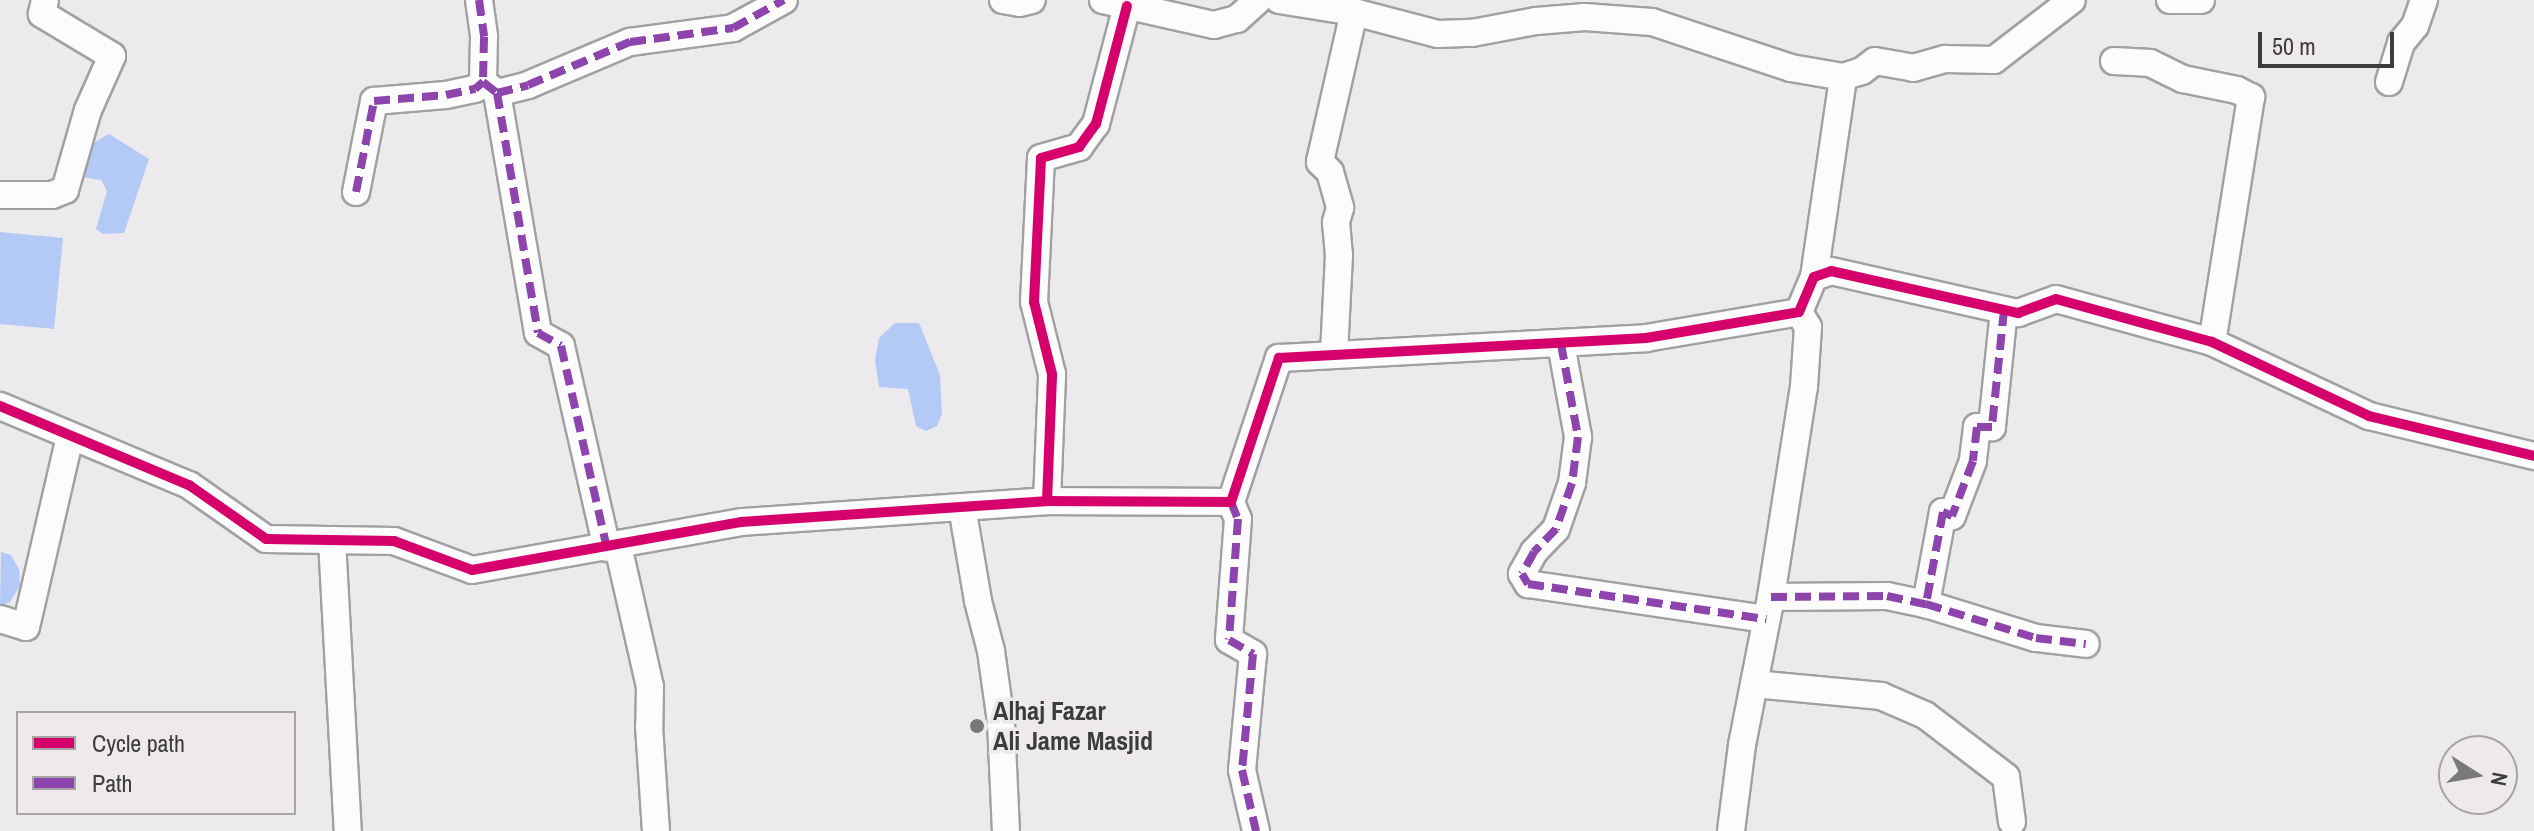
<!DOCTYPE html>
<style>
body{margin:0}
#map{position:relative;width:2534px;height:831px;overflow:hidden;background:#eceaec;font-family:"Archivo Narrow",sans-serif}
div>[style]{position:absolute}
.water>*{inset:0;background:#b3caf6}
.roads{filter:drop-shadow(2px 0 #a2a1a2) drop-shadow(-2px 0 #a2a1a2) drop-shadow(0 2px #a2a1a2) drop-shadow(0 -2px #a2a1a2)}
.minor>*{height:26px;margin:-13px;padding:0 13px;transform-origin:13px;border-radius:13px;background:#fcfcfc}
.quiet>*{height:8px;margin-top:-4px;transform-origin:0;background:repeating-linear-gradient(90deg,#8e44ad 0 16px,transparent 0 24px)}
.cycleway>*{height:10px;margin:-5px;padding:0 5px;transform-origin:5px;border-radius:5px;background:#d6006c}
.dots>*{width:22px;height:22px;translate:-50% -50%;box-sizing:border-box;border:4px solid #ede9ed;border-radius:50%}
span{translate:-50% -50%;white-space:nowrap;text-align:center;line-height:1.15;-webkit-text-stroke:7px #ede9ed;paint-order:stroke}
.poi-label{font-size:26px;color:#3d3c3d;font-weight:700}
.left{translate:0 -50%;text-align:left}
.legend{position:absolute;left:16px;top:711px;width:280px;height:104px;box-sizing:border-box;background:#ede9ed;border:2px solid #a7a4a7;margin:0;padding:10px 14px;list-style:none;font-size:24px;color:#3d3c3d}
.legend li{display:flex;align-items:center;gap:16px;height:40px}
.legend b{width:40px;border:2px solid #a7a4a7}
.north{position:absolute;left:2438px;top:735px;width:80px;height:80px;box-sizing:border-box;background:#ede9ed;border:2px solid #a7a4a7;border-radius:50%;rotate:101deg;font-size:22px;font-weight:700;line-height:32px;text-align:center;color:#3d3c3d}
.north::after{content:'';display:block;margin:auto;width:28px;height:36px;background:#7a797a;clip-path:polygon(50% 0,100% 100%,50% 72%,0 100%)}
.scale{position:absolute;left:2258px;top:32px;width:136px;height:36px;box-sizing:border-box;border:4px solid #3d3c3d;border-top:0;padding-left:10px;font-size:24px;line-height:28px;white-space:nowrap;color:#3d3c3d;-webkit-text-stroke:6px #ede9ed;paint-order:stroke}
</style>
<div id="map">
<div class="water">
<div style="clip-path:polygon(109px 134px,149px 159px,124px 233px,103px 234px,96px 229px,107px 191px,101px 180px,82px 177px,83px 149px)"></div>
<div style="clip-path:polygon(0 232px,63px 238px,54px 329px,0 324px)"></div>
<div style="clip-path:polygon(895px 323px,919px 323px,940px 375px,942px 414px,937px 426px,926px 431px,916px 426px,908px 389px,879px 387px,875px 360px,879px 338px)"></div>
<div style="clip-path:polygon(1px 552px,11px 555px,19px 569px,20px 586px,10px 602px,0 606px)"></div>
</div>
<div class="roads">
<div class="minor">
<div style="left:479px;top:0;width:37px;rotate:82deg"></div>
<div style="left:484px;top:37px;width:45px;rotate:91.3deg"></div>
<div style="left:483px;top:82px;width:18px;rotate:38deg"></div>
<div style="left:497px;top:93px;width:243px;rotate:80.3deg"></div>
<div style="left:538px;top:333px;width:26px;rotate:29deg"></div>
<div style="left:561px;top:346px;width:207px;rotate:77.2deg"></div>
<div style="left:1003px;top:0;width:17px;rotate:10deg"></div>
<div style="left:1020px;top:3px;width:12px;rotate:-14deg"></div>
<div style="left:1103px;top:0;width:114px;rotate:12.7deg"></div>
<div style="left:1214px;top:25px;width:24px;rotate:-15deg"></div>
<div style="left:1237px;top:19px;width:28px;rotate:-42deg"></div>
<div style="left:1279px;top:0;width:76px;rotate:9.1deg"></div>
<div style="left:1354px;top:12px;width:154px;rotate:102.8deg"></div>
<div style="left:1320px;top:162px;width:14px;rotate:45deg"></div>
<div style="left:1330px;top:172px;width:37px;rotate:74deg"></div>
<div style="left:1340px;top:208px;width:15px;rotate:106deg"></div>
<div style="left:1336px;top:222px;width:33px;rotate:85deg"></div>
<div style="left:1339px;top:255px;width:100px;rotate:92.9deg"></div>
<div style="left:2170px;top:0;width:31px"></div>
<div style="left:1354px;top:12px;width:87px;rotate:14.7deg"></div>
<div style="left:1438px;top:34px;width:34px;rotate:-2deg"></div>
<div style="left:1472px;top:33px;width:65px;rotate:-10.6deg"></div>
<div style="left:1536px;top:21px;width:49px;rotate:-4.7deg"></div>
<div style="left:1585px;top:17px;width:67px;rotate:4.3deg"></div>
<div style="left:1652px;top:22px;width:146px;rotate:18.3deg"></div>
<div style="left:1791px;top:68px;width:53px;rotate:9.8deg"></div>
<div style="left:1843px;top:77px;width:20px;rotate:-18deg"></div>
<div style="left:1862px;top:71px;width:16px;rotate:-38deg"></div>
<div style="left:1875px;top:61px;width:39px;rotate:10deg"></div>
<div style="left:1913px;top:68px;width:33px;rotate:-16deg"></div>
<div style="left:1945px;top:59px;width:49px;rotate:1.2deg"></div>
<div style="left:1994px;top:60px;width:98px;rotate:-37.6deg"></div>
<div style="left:2114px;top:61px;width:36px;rotate:3deg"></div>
<div style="left:2150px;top:63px;width:37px;rotate:26deg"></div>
<div style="left:2183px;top:79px;width:55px;rotate:11.5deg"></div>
<div style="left:2237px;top:90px;width:16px;rotate:27deg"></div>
<div style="left:2251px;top:97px;width:248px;rotate:99deg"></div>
<div style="left:2389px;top:82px;width:41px;rotate:-72.9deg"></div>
<div style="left:2401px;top:43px;width:22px;rotate:-51deg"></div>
<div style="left:2415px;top:26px;width:28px;rotate:-71deg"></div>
<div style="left:497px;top:93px;width:32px;rotate:-14deg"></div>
<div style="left:528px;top:85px;width:111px;rotate:-22.9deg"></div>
<div style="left:630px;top:42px;width:104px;rotate:-7.7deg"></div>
<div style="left:733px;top:28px;width:58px;rotate:-28.8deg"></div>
<div style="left:356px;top:192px;width:93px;rotate:-78.8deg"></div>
<div style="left:374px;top:101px;width:72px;rotate:-4.8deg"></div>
<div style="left:446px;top:95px;width:30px;rotate:-12deg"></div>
<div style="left:475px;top:89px;width:11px;rotate:-41deg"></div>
<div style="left:0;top:195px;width:52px"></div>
<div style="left:52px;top:195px;width:14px;rotate:-21deg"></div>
<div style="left:65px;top:190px;width:83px;rotate:-74deg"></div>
<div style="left:88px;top:110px;width:59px;rotate:-66deg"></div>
<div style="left:112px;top:56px;width:82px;rotate:-149deg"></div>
<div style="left:42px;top:14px;width:14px;rotate:-78deg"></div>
<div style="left:1814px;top:277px;width:202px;rotate:-81.7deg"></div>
<div style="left:2004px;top:310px;width:118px;rotate:95.9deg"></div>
<div style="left:1992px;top:427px;width:15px;rotate:180deg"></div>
<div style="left:1977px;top:427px;width:34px;rotate:97deg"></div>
<div style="left:1973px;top:461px;width:59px;rotate:110.9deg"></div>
<div style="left:1952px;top:516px;width:10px;rotate:-156deg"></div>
<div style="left:1943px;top:512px;width:94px;rotate:100.5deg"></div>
<div style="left:1926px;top:604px;width:115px;rotate:17.2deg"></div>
<div style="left:2036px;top:638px;width:50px;rotate:6.8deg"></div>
<div style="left:1561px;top:344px;width:95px;rotate:79.6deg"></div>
<div style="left:1578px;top:437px;width:46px;rotate:97.4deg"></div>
<div style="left:1572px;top:483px;width:49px;rotate:109.2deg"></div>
<div style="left:1556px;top:529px;width:32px;rotate:134deg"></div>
<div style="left:1534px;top:552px;width:25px;rotate:119deg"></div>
<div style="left:1522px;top:574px;width:12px;rotate:59deg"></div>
<div style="left:1528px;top:584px;width:241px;rotate:8.4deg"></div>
<div style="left:0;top:406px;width:205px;rotate:22.7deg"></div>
<div style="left:189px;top:485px;width:94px;rotate:35deg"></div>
<div style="left:266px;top:539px;width:128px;rotate:0.9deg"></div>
<div style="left:394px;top:541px;width:83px;rotate:20.4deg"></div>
<div style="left:472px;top:570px;width:274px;rotate:-10.1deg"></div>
<div style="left:742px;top:522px;width:306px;rotate:-3.9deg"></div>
<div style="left:1047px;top:501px;width:127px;rotate:-87.7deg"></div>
<div style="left:1052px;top:374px;width:74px;rotate:-104deg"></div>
<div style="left:1034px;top:302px;width:144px;rotate:-87.2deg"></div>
<div style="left:1041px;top:158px;width:40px;rotate:-16deg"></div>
<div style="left:1079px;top:147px;width:29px;rotate:-54deg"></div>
<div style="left:1096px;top:124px;width:122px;rotate:-75.3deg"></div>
<div style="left:1047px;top:501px;width:184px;rotate:0.3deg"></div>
<div style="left:1231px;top:502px;width:152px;rotate:-71.6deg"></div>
<div style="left:1279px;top:358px;width:368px;rotate:-3.1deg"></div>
<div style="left:1646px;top:338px;width:155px;rotate:-9.6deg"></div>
<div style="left:1799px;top:312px;width:38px;rotate:-67deg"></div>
<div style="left:1814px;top:277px;width:18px;rotate:-19deg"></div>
<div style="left:1831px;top:271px;width:192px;rotate:12.7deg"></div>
<div style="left:2018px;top:313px;width:40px;rotate:-20.2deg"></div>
<div style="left:2056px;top:299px;width:162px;rotate:15.4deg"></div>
<div style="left:2212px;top:342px;width:174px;rotate:25.2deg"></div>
<div style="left:2369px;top:416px;width:170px;rotate:13.6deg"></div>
<div style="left:1231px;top:502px;width:18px;rotate:68deg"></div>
<div style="left:1238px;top:519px;width:121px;rotate:94.3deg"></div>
<div style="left:1229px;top:640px;width:28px;rotate:30deg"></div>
<div style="left:1253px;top:654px;width:117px;rotate:95.4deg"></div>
<div style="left:1242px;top:770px;width:63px;rotate:77.1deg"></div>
<div style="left:962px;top:507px;width:95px;rotate:80.3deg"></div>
<div style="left:978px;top:601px;width:52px;rotate:75.4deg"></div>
<div style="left:991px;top:651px;width:72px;rotate:82deg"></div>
<div style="left:1001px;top:722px;width:109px;rotate:87.4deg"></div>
<div style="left:332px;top:540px;width:291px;rotate:86.9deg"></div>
<div style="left:618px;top:546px;width:145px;rotate:77.2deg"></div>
<div style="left:650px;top:687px;width:39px;rotate:91deg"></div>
<div style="left:649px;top:726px;width:105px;rotate:86.2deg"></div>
<div style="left:1771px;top:597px;width:116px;rotate:-0.5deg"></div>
<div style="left:1887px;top:596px;width:40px;rotate:12deg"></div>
<div style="left:0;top:619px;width:27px;rotate:17deg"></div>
<div style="left:26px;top:627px;width:195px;rotate:-77deg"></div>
<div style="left:1754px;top:684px;width:128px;rotate:5.4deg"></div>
<div style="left:1881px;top:696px;width:48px;rotate:23.4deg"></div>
<div style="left:1925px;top:715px;width:102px;rotate:37.4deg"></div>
<div style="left:2006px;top:777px;width:45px;rotate:82.4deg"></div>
<div style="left:1731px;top:831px;width:87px;rotate:-82.7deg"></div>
<div style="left:1742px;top:745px;width:151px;rotate:-78.9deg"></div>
<div style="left:1771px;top:597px;width:213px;rotate:-81.1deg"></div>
<div style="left:1804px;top:387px;width:60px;rotate:-86.2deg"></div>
<div style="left:1808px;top:327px;width:17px;rotate:-121deg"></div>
</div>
</div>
<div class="quiet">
<div style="left:479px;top:0;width:37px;rotate:82deg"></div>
<div style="left:484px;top:37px;width:45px;rotate:91.3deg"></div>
<div style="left:483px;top:82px;width:18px;rotate:38deg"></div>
<div style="left:497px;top:93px;width:243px;rotate:80.3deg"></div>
<div style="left:538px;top:333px;width:26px;rotate:29deg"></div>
<div style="left:561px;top:346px;width:207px;rotate:77.2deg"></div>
<div style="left:497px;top:93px;width:32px;rotate:-14deg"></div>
<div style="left:528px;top:85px;width:111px;rotate:-22.9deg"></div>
<div style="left:630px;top:42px;width:104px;rotate:-7.7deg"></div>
<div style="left:733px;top:28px;width:58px;rotate:-28.8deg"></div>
<div style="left:356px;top:192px;width:93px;rotate:-78.8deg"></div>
<div style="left:374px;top:101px;width:72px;rotate:-4.8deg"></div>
<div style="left:446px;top:95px;width:30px;rotate:-12deg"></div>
<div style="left:475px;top:89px;width:11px;rotate:-41deg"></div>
<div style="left:2004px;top:310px;width:118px;rotate:95.9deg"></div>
<div style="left:1992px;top:427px;width:15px;rotate:180deg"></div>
<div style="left:1977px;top:427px;width:34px;rotate:97deg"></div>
<div style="left:1973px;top:461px;width:59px;rotate:110.9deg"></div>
<div style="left:1952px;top:516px;width:10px;rotate:-156deg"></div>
<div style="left:1943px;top:512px;width:94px;rotate:100.5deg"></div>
<div style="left:1926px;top:604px;width:115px;rotate:17.2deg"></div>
<div style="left:2036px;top:638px;width:50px;rotate:6.8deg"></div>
<div style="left:1561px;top:344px;width:95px;rotate:79.6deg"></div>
<div style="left:1578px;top:437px;width:46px;rotate:97.4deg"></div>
<div style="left:1572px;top:483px;width:49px;rotate:109.2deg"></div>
<div style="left:1556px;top:529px;width:32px;rotate:134deg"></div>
<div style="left:1534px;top:552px;width:25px;rotate:119deg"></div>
<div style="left:1522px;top:574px;width:12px;rotate:59deg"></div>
<div style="left:1528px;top:584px;width:241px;rotate:8.4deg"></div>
<div style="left:1231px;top:502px;width:18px;rotate:68deg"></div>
<div style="left:1238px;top:519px;width:121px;rotate:94.3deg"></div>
<div style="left:1229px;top:640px;width:28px;rotate:30deg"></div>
<div style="left:1253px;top:654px;width:117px;rotate:95.4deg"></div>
<div style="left:1242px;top:770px;width:63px;rotate:77.1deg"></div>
<div style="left:1771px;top:597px;width:116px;rotate:-0.5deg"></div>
<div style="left:1887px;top:596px;width:40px;rotate:12deg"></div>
</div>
<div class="cycleway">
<div style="left:0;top:406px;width:205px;rotate:22.7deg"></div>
<div style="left:189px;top:485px;width:94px;rotate:35deg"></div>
<div style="left:266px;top:539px;width:128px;rotate:0.9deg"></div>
<div style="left:394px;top:541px;width:83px;rotate:20.4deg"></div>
<div style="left:472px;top:570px;width:274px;rotate:-10.1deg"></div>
<div style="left:742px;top:522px;width:306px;rotate:-3.9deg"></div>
<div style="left:1047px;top:501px;width:127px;rotate:-87.7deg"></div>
<div style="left:1052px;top:374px;width:74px;rotate:-104deg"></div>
<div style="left:1034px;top:302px;width:144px;rotate:-87.2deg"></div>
<div style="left:1041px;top:158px;width:40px;rotate:-16deg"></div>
<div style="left:1079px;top:147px;width:29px;rotate:-54deg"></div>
<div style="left:1096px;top:124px;width:122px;rotate:-75.3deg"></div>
<div style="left:1047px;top:501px;width:184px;rotate:0.3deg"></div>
<div style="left:1231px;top:502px;width:152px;rotate:-71.6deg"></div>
<div style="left:1279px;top:358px;width:368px;rotate:-3.1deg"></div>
<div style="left:1646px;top:338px;width:155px;rotate:-9.6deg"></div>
<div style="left:1799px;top:312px;width:38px;rotate:-67deg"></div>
<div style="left:1814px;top:277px;width:18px;rotate:-19deg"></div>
<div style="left:1831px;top:271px;width:192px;rotate:12.7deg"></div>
<div style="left:2018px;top:313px;width:40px;rotate:-20.2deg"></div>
<div style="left:2056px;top:299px;width:162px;rotate:15.4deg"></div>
<div style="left:2212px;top:342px;width:174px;rotate:25.2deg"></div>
<div style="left:2369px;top:416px;width:170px;rotate:13.6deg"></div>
</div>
<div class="dots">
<div style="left:977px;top:726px;background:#7a797a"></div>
</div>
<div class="poi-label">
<span class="left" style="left:993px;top:726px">Alhaj Fazar<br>Ali Jame Masjid</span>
</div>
<ul class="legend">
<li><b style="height:10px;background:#d6006c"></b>Cycle path</li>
<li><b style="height:10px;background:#8e44ad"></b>Path</li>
</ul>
<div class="north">N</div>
<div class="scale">50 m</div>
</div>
